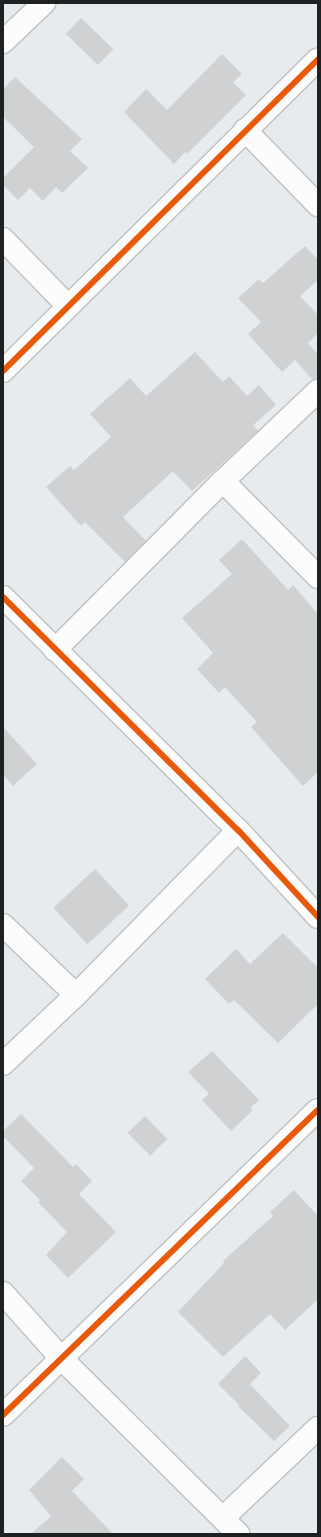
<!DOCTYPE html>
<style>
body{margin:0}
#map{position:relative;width:321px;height:1537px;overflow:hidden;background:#e8ebee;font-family:Inter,sans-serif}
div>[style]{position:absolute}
.building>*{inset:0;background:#d0d1d3;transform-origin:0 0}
.roads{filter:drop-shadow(1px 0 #bec1c3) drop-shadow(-1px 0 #bec1c3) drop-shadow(0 1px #bec1c3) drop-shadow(0 -1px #bec1c3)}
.minor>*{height:22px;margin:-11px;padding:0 11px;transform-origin:11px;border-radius:11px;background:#fcfcfc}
.cycleway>*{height:6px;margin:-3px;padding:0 3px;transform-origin:3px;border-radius:3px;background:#e8590c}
span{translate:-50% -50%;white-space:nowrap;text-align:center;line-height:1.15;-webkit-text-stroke:3px #fff;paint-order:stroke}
.frame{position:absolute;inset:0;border:4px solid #1e2122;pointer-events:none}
</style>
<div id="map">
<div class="building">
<div style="left:81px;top:18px;width:45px;height:22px;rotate:44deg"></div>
<div style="clip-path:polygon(222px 54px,242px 74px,233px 82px,246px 95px,187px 154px,185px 152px,174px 164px,124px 112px,146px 89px,167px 110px)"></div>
<div style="clip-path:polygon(15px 77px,82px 139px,70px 151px,88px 168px,62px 193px,56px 187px,43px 201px,30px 188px,18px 200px,3px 185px,3px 178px,34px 147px,3px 117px,3px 89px)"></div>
<div style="clip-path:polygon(305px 246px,318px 260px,318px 280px,300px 296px,318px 315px,318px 333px,308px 343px,318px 354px,318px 379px,313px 380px,295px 360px,282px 372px,248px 334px,261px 322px,238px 298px,259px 279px,263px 283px)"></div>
<div style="clip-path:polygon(195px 352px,223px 382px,229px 376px,247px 396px,259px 385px,276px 405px,253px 425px,258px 431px,192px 491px,173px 471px,123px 517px,146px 541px,125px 562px,85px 522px,81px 526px,46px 487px,70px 466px,74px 470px,111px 437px,90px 414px,130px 378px,146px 396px)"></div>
<div style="clip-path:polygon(242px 539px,288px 590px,293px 585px,318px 614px,318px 772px,303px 786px,251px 727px,257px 722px,225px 687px,219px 693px,197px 669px,213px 653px,182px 618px,232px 574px,219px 560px)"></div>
<div style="clip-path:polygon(3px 727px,37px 764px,13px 786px,3px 775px)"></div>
<div style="left:95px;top:869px;width:50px;height:57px;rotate:47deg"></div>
<div style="clip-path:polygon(283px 933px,318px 968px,318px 1004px,278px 1043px,234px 1000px,229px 1004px,205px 979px,236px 949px,250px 964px)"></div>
<div style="clip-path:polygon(212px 1051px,259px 1100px,250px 1108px,253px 1110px,231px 1131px,202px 1100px,209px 1094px,188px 1072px)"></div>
<div style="clip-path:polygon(21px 1114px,73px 1167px,76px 1164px,92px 1181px,79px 1194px,116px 1232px,68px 1278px,46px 1255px,67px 1232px,38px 1202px,40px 1200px,21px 1181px,34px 1168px,3px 1136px,3px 1131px)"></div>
<div style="left:145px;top:1116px;width:32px;height:24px;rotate:46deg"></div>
<div style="clip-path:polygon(294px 1190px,318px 1216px,318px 1299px,285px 1330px,270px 1314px,223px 1357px,178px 1312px,224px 1263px,223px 1261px,273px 1216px,270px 1212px)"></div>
<div style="clip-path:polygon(245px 1356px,261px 1373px,250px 1384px,290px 1426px,274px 1441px,238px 1406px,239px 1405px,218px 1384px)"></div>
<div style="clip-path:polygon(62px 1457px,84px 1479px,72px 1491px,113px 1534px,31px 1534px,51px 1516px,29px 1490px)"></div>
</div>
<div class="roads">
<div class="minor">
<div style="left:3px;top:42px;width:57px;rotate:-43.6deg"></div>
<div style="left:245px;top:130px;width:105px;rotate:45.8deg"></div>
<div style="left:3px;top:239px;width:93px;rotate:45.9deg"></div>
<div style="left:3px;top:371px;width:443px;rotate:-44.7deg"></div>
<div style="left:223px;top:481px;width:135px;rotate:45.3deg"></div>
<div style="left:3px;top:597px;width:331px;rotate:44.8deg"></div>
<div style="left:238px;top:830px;width:118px;rotate:47.4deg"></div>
<div style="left:55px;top:650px;width:238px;rotate:-45.2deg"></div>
<div style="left:223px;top:481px;width:131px;rotate:-43.5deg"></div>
<div style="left:3px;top:925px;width:101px;rotate:43.8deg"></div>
<div style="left:3px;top:1064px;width:100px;rotate:-43.4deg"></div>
<div style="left:76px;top:995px;width:231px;rotate:-45.5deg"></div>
<div style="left:3px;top:1293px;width:87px;rotate:48.3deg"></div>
<div style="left:61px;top:1358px;width:250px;rotate:44.8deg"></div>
<div style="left:3px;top:1415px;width:438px;rotate:-44.1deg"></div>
<div style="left:223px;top:1518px;width:131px;rotate:-43.5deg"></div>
</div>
</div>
<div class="cycleway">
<div style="left:3px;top:371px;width:443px;rotate:-44.7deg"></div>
<div style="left:3px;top:597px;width:331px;rotate:44.8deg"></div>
<div style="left:238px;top:830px;width:118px;rotate:47.4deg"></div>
<div style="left:3px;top:1415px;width:438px;rotate:-44.1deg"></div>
</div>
<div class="frame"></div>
</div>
